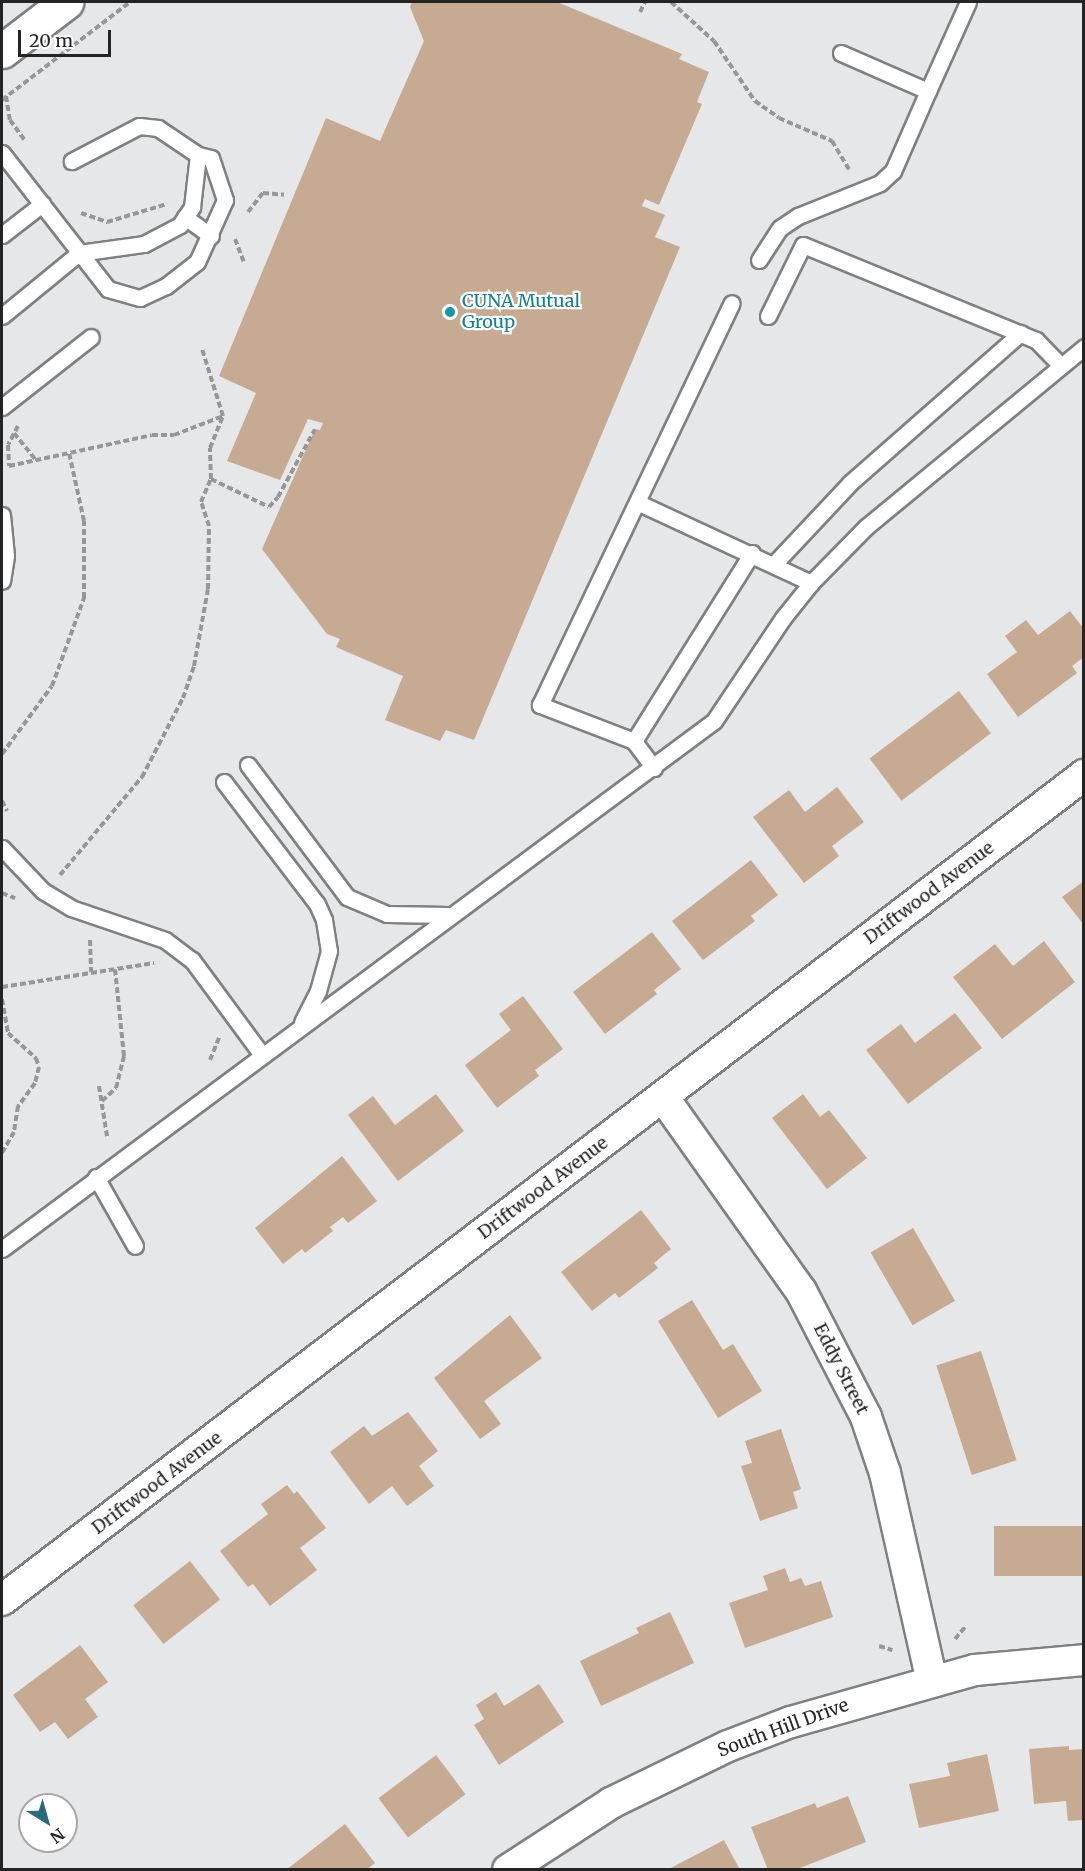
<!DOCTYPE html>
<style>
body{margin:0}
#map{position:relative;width:1085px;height:1871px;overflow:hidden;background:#e6e7e9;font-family:Merriweather,serif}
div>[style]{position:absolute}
.building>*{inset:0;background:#c7aa92;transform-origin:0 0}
.path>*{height:4px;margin-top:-2px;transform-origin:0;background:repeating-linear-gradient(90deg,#979799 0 6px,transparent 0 9px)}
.roads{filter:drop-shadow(2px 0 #7f8082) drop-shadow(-2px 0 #7f8082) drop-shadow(0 2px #7f8082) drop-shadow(0 -2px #7f8082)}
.lane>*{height:15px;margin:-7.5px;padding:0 7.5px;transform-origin:7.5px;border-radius:7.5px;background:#fff}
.street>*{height:30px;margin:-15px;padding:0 15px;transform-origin:15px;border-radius:15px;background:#fff}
.secondary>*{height:33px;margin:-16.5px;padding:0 16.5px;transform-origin:16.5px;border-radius:16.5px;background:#fff}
.dots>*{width:16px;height:16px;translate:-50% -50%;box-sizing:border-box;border:3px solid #fff;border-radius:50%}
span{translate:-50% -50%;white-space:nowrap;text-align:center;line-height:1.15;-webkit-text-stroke:4.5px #fff;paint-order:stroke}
.culture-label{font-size:18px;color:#0d838f}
.left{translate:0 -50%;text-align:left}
.street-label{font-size:18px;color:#242425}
.frame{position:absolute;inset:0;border:3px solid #242425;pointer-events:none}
.north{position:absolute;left:18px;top:1793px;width:60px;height:60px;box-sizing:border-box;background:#fff;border:2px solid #a7a7a8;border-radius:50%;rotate:143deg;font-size:16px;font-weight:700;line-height:24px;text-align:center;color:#242425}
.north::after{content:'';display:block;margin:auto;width:21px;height:27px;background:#296b7d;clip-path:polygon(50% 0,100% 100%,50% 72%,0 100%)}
.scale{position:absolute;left:18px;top:30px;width:93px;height:27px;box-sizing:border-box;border:3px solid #242425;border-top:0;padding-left:8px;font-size:18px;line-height:21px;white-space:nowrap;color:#242425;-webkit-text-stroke:4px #fff;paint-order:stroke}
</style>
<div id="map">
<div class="building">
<div style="clip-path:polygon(412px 2px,557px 2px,682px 54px,679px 59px,709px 72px,697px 102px,702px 104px,659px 205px,645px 199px,642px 206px,665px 215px,655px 237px,680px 247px,474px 740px,446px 730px,440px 741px,385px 720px,403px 676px,336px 647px,340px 639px,327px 634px,262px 549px,315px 429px,320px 430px,323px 423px,308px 419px,280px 480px,227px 461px,256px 393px,219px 376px,326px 118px,380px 141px,424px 41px,410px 7px)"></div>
<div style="clip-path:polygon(1070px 611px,1084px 629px,1084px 657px,1072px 666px,1077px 673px,1018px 717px,987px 674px,1017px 652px,1005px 636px,1026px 620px,1038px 635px)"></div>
<div style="left:959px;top:691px;width:53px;height:112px;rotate:53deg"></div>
<div style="clip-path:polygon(837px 787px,864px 822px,832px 846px,839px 856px,804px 883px,753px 817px,789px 790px,805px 812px)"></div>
<div style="clip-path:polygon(751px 860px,778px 895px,751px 916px,755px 921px,703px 960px,672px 921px)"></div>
<div style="clip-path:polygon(1084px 881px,1084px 925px,1062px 897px)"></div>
<div style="clip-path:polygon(652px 932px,681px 969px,654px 990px,657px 994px,605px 1034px,573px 992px)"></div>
<div style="clip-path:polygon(1044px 941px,1075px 982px,1002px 1039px,953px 977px,995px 944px,1013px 966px)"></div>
<div style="clip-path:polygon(523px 996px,563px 1049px,535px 1070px,539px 1076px,497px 1108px,465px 1065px,511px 1030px,499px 1014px)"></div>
<div style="clip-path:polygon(955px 1013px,982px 1048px,908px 1104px,866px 1050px,901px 1024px,915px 1043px)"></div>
<div style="clip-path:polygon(436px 1094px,464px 1131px,398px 1181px,348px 1115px,373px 1096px,395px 1125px)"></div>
<div style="clip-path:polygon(803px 1094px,820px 1117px,829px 1110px,867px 1158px,827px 1189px,772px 1118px)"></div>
<div style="clip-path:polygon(342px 1156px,377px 1201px,348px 1223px,343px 1217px,330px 1227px,333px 1231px,305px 1253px,302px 1249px,283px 1264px,255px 1228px)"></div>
<div style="clip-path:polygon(641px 1210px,671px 1249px,654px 1263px,658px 1268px,619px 1298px,615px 1293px,592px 1311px,561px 1272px)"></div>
<div style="left:913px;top:1228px;width:84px;height:49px;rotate:60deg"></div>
<div style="clip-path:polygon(692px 1300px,723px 1350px,733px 1344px,762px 1391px,718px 1418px,658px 1321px)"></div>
<div style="clip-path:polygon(510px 1315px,542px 1358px,484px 1401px,501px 1424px,480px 1439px,434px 1378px)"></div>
<div style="left:981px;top:1351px;width:115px;height:47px;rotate:72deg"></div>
<div style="clip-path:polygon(408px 1412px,438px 1451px,419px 1466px,434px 1486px,407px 1506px,392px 1486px,369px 1504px,330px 1452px,364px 1426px,372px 1436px)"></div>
<div style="clip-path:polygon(781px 1429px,801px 1489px,793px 1492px,798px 1508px,760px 1521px,741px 1466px,752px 1463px,745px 1441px)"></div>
<div style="clip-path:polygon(287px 1485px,294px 1494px,297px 1491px,326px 1528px,300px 1548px,317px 1570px,270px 1606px,253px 1584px,248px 1587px,220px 1551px,268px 1514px,261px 1504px)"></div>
<div style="left:1084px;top:1526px;width:50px;height:90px;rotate:90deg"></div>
<div style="left:190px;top:1561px;width:49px;height:72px;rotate:52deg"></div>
<div style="clip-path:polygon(785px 1568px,790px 1582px,801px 1578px,805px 1586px,821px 1581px,833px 1617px,745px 1648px,729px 1603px,768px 1590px,763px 1576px)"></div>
<div style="clip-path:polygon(670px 1612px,694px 1663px,601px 1706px,580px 1661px,639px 1633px,636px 1628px)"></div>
<div style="clip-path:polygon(80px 1645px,108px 1682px,85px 1699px,98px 1717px,68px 1739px,55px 1722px,40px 1732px,13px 1695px)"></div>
<div style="clip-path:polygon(539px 1684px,564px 1722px,499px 1765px,474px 1725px,484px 1719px,476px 1705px,496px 1692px,504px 1706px)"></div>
<div style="clip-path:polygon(1069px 1746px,1069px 1750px,1084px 1749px,1084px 1820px,1068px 1821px,1066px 1801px,1034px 1804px,1029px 1749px)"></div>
<div style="clip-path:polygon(987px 1754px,999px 1811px,919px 1828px,909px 1784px,950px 1776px,947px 1763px)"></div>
<div style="left:436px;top:1755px;width:49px;height:72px;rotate:53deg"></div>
<div style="clip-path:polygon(848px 1796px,866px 1842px,795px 1870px,768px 1870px,751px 1827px,815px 1803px,817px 1808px)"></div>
<div style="clip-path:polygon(345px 1824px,375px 1863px,366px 1870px,286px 1870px)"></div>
<div style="clip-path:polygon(724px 1840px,740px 1870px,667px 1870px)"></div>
</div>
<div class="path">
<div style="left:671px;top:2px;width:58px;rotate:42.2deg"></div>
<div style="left:714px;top:41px;width:73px;rotate:55.7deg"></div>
<div style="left:755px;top:101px;width:29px;rotate:35deg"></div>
<div style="left:779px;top:118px;width:58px;rotate:23.5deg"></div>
<div style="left:832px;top:141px;width:35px;rotate:59deg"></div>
<div style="left:640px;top:12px;width:11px;rotate:-63deg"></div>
<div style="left:6px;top:96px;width:24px;rotate:81deg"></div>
<div style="left:10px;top:120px;width:26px;rotate:54deg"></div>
<div style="left:2px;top:100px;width:161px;rotate:-37.4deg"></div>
<div style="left:248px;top:212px;width:24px;rotate:-52deg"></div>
<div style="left:263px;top:193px;width:21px;rotate:5deg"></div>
<div style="left:81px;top:213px;width:28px;rotate:19deg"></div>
<div style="left:107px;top:222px;width:63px;rotate:-16.7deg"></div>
<div style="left:235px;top:239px;width:26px;rotate:69deg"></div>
<div style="left:18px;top:426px;width:21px;rotate:118deg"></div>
<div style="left:8px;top:445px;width:21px;rotate:87deg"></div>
<div style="left:9px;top:466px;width:146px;rotate:-12.2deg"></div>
<div style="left:152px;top:435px;width:22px"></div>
<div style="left:174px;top:435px;width:53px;rotate:-21.2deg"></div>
<div style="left:223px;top:416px;width:70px;rotate:-107.4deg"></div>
<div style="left:14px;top:433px;width:35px;rotate:51deg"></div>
<div style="left:211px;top:479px;width:64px;rotate:25.8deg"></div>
<div style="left:269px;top:507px;width:13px;rotate:-48deg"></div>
<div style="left:278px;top:497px;width:77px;rotate:-61.4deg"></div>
<div style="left:2px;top:754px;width:84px;rotate:-53.7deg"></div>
<div style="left:52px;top:686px;width:94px;rotate:-70deg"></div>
<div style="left:84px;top:598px;width:77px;rotate:-90deg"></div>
<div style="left:84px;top:521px;width:70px;rotate:-102.4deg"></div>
<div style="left:2px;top:801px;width:11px;rotate:63deg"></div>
<div style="left:60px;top:875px;width:128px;rotate:-50.1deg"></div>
<div style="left:142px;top:777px;width:89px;rotate:-62.6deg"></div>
<div style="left:183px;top:698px;width:34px;rotate:-71deg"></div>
<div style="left:194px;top:666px;width:78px;rotate:-79.7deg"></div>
<div style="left:208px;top:589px;width:63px;rotate:-89.1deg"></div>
<div style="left:209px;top:526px;width:25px;rotate:-108deg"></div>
<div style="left:201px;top:502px;width:25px;rotate:-67deg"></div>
<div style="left:211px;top:479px;width:31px;rotate:-92deg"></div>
<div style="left:210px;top:448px;width:35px;rotate:-68deg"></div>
<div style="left:2px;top:893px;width:14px;rotate:21deg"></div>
<div style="left:90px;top:940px;width:32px;rotate:88deg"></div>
<div style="left:2px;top:987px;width:154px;rotate:-9deg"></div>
<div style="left:2px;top:999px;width:35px;rotate:80deg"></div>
<div style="left:8px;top:1033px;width:38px;rotate:42deg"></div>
<div style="left:36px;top:1058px;width:9px;rotate:72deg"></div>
<div style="left:39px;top:1067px;width:16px;rotate:104deg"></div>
<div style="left:35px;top:1083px;width:29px;rotate:126deg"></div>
<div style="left:18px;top:1106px;width:26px;rotate:99deg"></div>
<div style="left:14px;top:1132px;width:24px;rotate:120deg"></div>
<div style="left:210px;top:1060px;width:24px;rotate:-68deg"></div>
<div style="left:99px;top:1086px;width:51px;rotate:80.9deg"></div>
<div style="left:102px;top:1101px;width:19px;rotate:-43deg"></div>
<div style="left:116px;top:1088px;width:33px;rotate:-76deg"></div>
<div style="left:124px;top:1056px;width:87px;rotate:-95.9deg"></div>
<div style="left:955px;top:1639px;width:16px;rotate:-50deg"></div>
<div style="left:879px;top:1646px;width:14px;rotate:17deg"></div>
</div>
<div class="roads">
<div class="lane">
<div style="left:841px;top:53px;width:95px;rotate:23.6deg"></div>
<div style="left:928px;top:91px;width:98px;rotate:-65.8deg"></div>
<div style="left:2px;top:153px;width:172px;rotate:52.1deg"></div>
<div style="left:108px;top:289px;width:33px;rotate:16deg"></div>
<div style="left:140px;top:298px;width:29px;rotate:-25deg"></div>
<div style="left:166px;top:286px;width:39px;rotate:-38deg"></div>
<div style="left:197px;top:262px;width:68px;rotate:-65.7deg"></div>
<div style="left:225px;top:200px;width:44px;rotate:-108.4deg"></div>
<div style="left:211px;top:158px;width:13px;rotate:-167deg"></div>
<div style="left:198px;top:155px;width:48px;rotate:-146deg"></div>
<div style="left:158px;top:128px;width:19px;rotate:-174deg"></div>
<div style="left:139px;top:126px;width:76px;rotate:152.4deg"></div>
<div style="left:185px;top:217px;width:32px;rotate:36deg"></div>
<div style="left:2px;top:235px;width:51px;rotate:-37.8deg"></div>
<div style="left:759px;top:260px;width:38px;rotate:-57deg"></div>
<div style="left:780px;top:228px;width:22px;rotate:-34deg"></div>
<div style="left:798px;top:216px;width:88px;rotate:-21.9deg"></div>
<div style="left:880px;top:183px;width:18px;rotate:-43deg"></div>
<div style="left:893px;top:171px;width:87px;rotate:-66.4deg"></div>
<div style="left:2px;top:316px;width:99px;rotate:-39.3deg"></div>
<div style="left:79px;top:253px;width:66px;rotate:-7.9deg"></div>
<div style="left:144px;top:244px;width:41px;rotate:-27.8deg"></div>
<div style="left:180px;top:225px;width:22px;rotate:-56deg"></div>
<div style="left:192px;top:207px;width:52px;rotate:-83.4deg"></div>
<div style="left:768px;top:316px;width:79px;rotate:-63.8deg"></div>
<div style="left:803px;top:245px;width:252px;rotate:22.2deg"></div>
<div style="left:1036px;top:340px;width:35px;rotate:46deg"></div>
<div style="left:2px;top:407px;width:113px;rotate:-38.2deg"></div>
<div style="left:639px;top:503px;width:190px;rotate:24.9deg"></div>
<div style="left:2px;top:515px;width:41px;rotate:84.4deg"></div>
<div style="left:6px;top:556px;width:25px;rotate:99deg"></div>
<div style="left:774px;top:564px;width:111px;rotate:-46.8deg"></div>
<div style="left:850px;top:483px;width:227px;rotate:-41.3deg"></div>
<div style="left:634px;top:741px;width:222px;rotate:-57.9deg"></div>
<div style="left:248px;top:765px;width:165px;rotate:53.1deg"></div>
<div style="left:347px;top:897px;width:43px;rotate:23deg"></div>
<div style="left:387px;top:914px;width:61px;rotate:0.9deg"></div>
<div style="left:654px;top:768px;width:34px;rotate:-127deg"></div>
<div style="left:634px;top:741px;width:101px;rotate:-159deg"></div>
<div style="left:540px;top:705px;width:445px;rotate:-64.5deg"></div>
<div style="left:224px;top:782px;width:153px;rotate:52.7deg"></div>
<div style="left:317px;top:904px;width:17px;rotate:66deg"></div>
<div style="left:324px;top:920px;width:31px;rotate:81deg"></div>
<div style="left:329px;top:951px;width:41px;rotate:105.4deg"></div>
<div style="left:318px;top:991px;width:35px;rotate:117deg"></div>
<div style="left:2px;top:848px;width:59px;rotate:46.4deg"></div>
<div style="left:43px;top:891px;width:33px;rotate:31deg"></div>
<div style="left:71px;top:908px;width:99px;rotate:18.8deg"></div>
<div style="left:165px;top:940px;width:34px;rotate:37deg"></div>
<div style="left:192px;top:960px;width:118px;rotate:53.6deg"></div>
<div style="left:96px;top:1177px;width:79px;rotate:60.5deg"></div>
<div style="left:2px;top:1249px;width:886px;rotate:-36.56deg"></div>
<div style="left:714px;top:721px;width:124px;rotate:-56.2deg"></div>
<div style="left:783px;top:618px;width:45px;rotate:-51.3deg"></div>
<div style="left:811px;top:583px;width:78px;rotate:-45.5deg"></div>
<div style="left:866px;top:527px;width:283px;rotate:-39.5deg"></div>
</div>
<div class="street">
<div style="left:663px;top:1097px;width:238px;rotate:54.6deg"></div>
<div style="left:801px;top:1291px;width:142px;rotate:62.7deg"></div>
<div style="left:866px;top:1417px;width:59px;rotate:71.3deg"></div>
<div style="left:885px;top:1473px;width:213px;rotate:77.3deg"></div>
<div style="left:2px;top:1600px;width:1361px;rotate:-37.32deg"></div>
<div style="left:508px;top:1870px;width:123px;rotate:-33deg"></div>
<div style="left:611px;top:1803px;width:130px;rotate:-26deg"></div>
<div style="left:728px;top:1746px;width:67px;rotate:-20.9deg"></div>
<div style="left:791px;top:1722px;width:191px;rotate:-15.8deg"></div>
<div style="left:975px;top:1670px;width:109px;rotate:-5.2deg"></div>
</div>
<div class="secondary">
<div style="left:2px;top:51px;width:81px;rotate:-37.4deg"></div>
</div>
</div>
<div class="dots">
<div style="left:450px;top:312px;background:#0f9aa8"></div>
</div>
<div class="culture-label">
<span class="left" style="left:462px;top:312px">CUNA Mutual<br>Group</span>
</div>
<div class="street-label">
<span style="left:929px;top:893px;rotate:-37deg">Driftwood Avenue</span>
<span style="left:543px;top:1188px;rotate:-37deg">Driftwood Avenue</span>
<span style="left:841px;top:1369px;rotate:63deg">Eddy Street</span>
<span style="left:157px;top:1483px;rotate:-37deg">Driftwood Avenue</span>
<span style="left:783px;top:1728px;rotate:-20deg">South Hill Drive</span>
</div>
<div class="frame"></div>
<div class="north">N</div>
<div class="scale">20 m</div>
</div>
